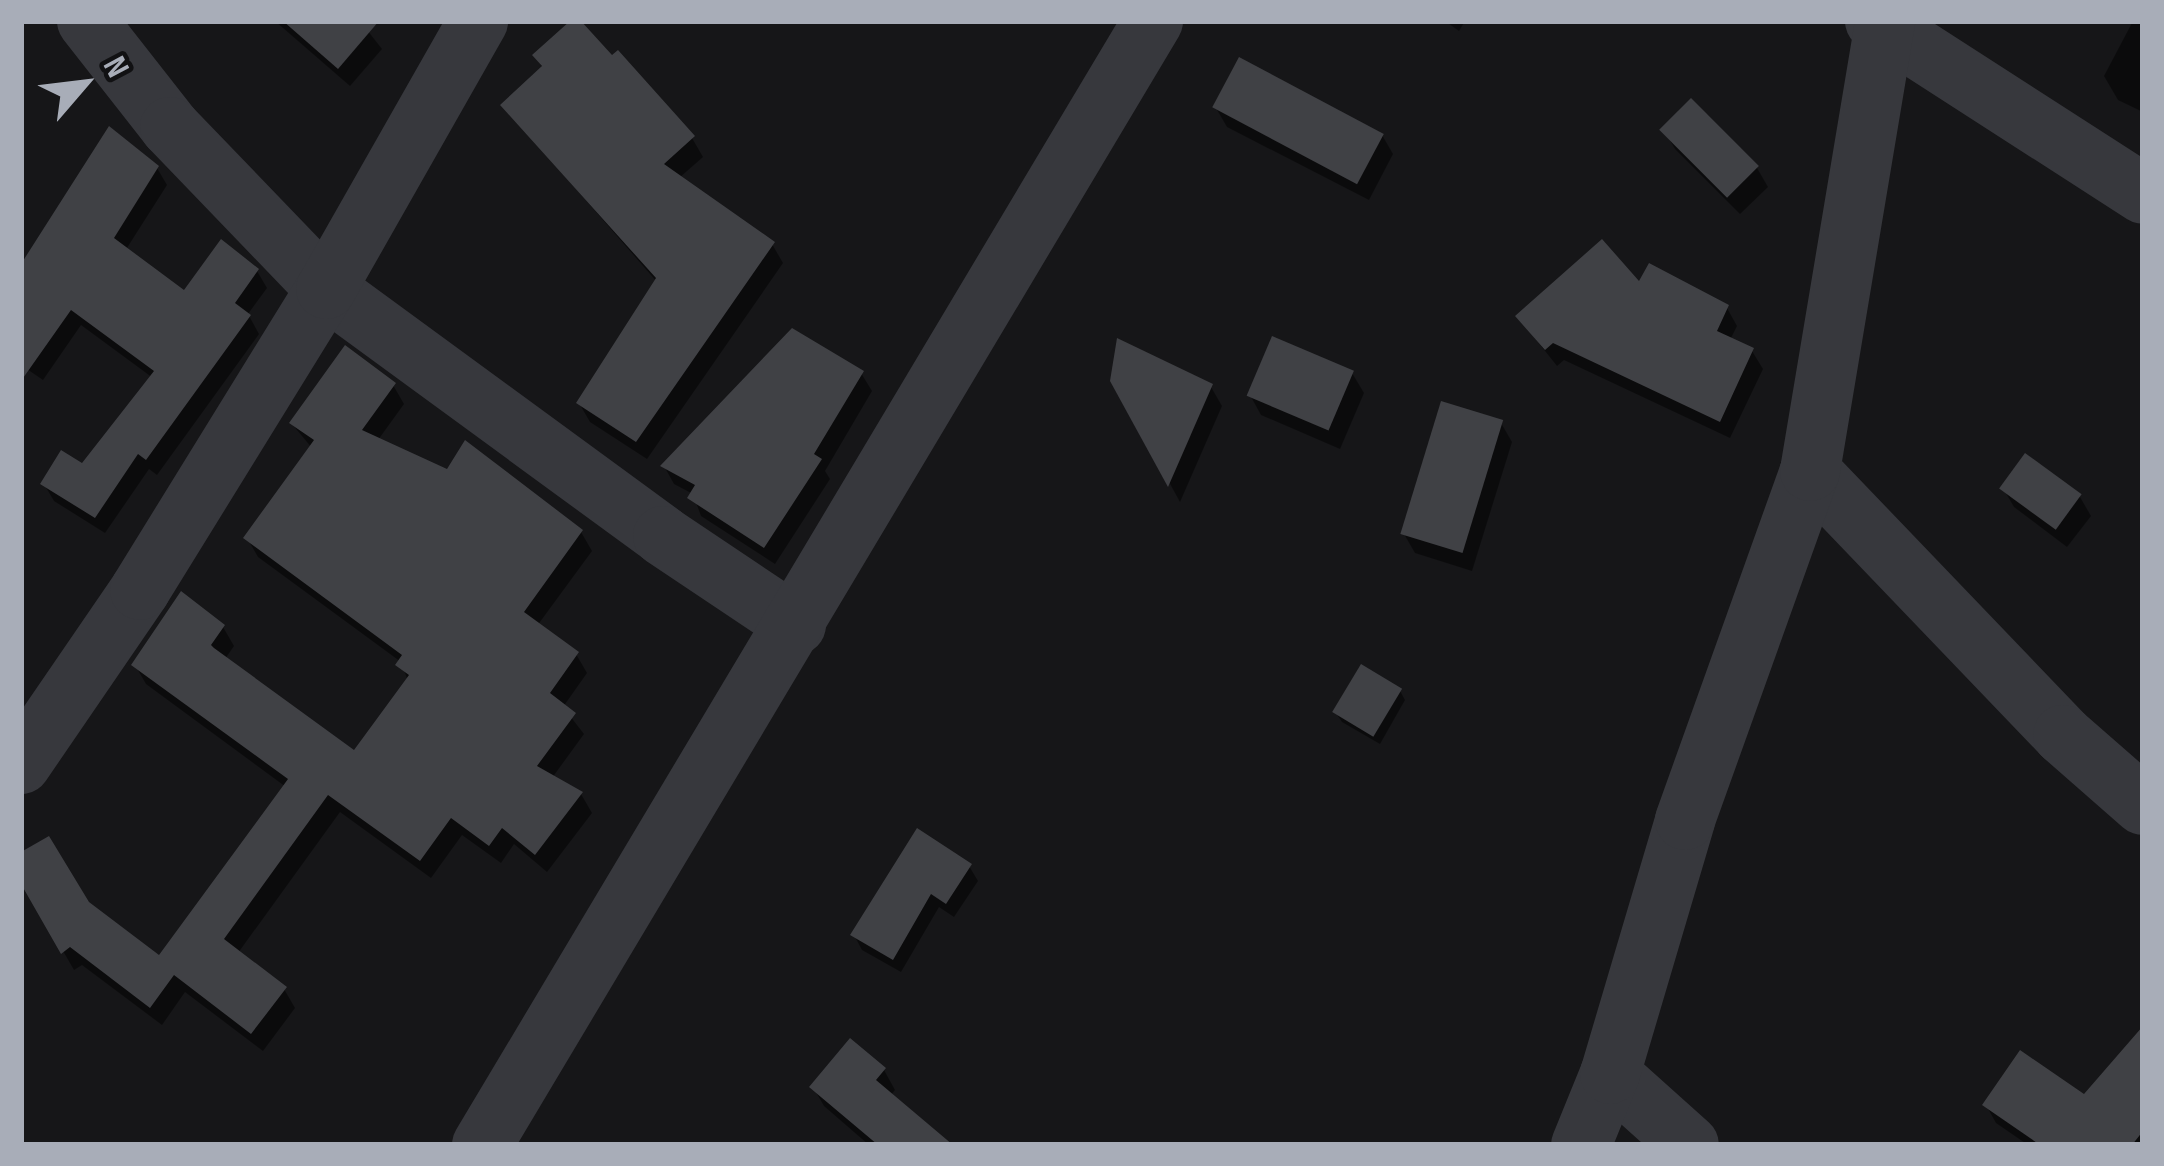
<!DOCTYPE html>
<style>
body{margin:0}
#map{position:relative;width:2164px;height:1166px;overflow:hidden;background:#161618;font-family:"Sofia Sans Condensed",sans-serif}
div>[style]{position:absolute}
.shadow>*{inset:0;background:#0007}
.building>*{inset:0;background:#404145;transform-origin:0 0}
.minor>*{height:60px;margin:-30px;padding:0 30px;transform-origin:30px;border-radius:30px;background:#37383d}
span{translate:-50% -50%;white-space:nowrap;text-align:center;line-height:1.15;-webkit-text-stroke:9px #111113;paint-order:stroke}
.frame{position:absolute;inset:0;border:24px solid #a8adb8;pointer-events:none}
.north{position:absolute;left:24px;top:24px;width:120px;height:120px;-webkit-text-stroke:9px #111113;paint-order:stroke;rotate:62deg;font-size:33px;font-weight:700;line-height:48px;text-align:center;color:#a8adb8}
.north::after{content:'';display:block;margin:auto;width:42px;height:54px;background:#a8adb8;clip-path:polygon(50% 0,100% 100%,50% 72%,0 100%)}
</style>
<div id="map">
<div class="shadow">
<div style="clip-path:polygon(275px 21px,360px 21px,382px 49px,350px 86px)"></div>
<div style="clip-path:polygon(577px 21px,692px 138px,703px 157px,679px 178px,772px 244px,783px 263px,647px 459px,590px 422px,579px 403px,657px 282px,503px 105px,543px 69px,536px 56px)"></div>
<div style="clip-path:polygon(1445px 21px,1465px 21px,1459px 31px)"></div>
<div style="clip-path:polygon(2133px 21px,2143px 21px,2143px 112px,2118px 100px,2104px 76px)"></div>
<div style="clip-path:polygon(1216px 108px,1382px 135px,1393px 154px,1369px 200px,1227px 127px)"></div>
<div style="clip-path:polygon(1664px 130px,1757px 168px,1768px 187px,1740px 214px,1675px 149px)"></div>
<div style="clip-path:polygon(157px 168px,167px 185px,125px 251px,185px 294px,257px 271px,267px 288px,248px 314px,259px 334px,157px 475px,149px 469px,105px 533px,54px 501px,44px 484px,82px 467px,153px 378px,81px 325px,43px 380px,21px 365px,21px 264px)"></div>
<div style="clip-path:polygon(1640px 286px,1727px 308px,1737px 326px,1730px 340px,1752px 351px,1763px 369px,1730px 438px,1564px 360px,1557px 366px,1518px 317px)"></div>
<div style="clip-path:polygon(861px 373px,872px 391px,825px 471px,830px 479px,775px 564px,701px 516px,693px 494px,674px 484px,664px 466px)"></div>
<div style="clip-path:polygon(1352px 373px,1364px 393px,1340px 449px,1261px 415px,1250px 395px)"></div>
<div style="clip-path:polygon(1113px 380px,1211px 387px,1222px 406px,1180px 502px)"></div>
<div style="clip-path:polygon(393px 385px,404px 404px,378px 440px,581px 532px,592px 551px,537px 626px,576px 654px,587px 673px,563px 707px,584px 734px,552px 778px,581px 794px,592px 813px,547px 872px,514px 844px,501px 863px,462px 835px,431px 878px,340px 812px,238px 953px,284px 989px,295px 1008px,263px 1051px,185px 992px,162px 1025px,82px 965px,74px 970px,21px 878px,21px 855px,160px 959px,286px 787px,146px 684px,135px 665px,223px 627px,234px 646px,225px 659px,355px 755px,408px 681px,401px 662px,258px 557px,247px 538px,312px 448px,292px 424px)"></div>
<div style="clip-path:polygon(1501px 423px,1512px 442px,1472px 571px,1415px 553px,1404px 534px)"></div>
<div style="clip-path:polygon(2003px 488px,2080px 497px,2091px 516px,2067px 547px,2014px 507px)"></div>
<div style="clip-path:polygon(1400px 691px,1405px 700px,1380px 744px,1342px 722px,1336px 713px)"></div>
<div style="clip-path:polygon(969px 866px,978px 881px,954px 917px,939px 907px,901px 972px,862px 950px,854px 935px)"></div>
<div style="clip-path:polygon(2143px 1031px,2143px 1145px,2028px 1145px,1996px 1123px,1986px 1105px,2085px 1098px)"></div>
<div style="clip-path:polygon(884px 1070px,895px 1090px,890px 1096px,948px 1145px,869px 1145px,824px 1106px,813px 1087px)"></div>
</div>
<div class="building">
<div style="clip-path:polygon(283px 21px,379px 21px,338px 69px)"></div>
<div style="clip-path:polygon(570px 21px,581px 21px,612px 55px,618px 50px,695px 136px,664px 164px,775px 242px,636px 442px,576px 403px,656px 278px,500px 105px,542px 66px,532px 55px)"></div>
<div style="left:1239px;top:57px;width:164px;height:57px;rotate:28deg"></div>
<div style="left:1691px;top:98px;width:96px;height:45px;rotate:45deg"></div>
<div style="clip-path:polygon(109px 126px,159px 166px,114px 238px,184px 290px,221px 239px,259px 269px,235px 303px,251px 315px,146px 460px,138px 454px,95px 518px,40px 484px,61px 450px,82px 463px,154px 371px,71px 310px,21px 381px,21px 264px)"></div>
<div style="clip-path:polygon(1602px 239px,1639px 281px,1649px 263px,1729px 305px,1717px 331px,1754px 348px,1720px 422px,1553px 343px,1545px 350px,1515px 316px)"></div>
<div style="clip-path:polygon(792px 328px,864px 371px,814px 454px,822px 459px,764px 548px,687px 498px,695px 485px,660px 466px)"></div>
<div style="left:1272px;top:336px;width:89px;height:65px;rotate:23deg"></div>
<div style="clip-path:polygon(1117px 338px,1213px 384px,1168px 487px,1110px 381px)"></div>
<div style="clip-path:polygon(345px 345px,396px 383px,362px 430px,447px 469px,465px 440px,583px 530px,524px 612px,579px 652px,550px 693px,576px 713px,537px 766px,583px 792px,535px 855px,502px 828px,489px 846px,451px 818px,420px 861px,328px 795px,224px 939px,287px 987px,251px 1034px,174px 975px,150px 1008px,70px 947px,61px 954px,21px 884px,21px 852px,49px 836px,89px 902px,159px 955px,288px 779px,131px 665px,181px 591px,225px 625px,211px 645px,214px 648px,354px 750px,409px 675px,395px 665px,402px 655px,243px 538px,314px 440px,289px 423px)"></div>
<div style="left:1441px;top:401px;width:65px;height:139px;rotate:17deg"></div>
<div style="left:2025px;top:453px;width:70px;height:44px;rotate:36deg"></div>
<div style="left:1361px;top:664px;width:48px;height:56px;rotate:31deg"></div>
<div style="clip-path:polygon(917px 828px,972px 864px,946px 904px,931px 894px,893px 960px,850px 935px)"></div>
<div style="clip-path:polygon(2143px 1026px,2143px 1131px,2132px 1145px,2040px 1145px,1982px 1105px,2020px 1050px,2084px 1094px)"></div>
<div style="clip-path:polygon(850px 1038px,886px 1068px,876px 1080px,953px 1145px,878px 1145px,809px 1087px)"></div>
</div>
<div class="minor">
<div style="left:87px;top:21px;width:135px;rotate:51.9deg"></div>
<div style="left:170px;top:127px;width:225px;rotate:46.1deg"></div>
<div style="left:326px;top:289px;width:418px;rotate:36.2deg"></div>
<div style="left:663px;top:536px;width:160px;rotate:33.8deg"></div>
<div style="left:1875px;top:21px;width:319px;rotate:32.8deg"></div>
<div style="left:1810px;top:471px;width:366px;rotate:46.2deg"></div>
<div style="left:2063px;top:735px;width:106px;rotate:41.2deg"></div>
<div style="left:21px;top:764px;width:211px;rotate:-55.6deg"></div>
<div style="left:140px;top:590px;width:354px;rotate:-58.3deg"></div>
<div style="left:326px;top:289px;width:308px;rotate:-60.4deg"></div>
<div style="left:1610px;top:1074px;width:106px;rotate:41.9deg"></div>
<div style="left:482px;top:1145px;width:1309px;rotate:-59.16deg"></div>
<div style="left:1581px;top:1145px;width:77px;rotate:-67.8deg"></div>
<div style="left:1610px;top:1074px;width:265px;rotate:-73.5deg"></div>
<div style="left:1685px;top:820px;width:371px;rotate:-70.3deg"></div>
<div style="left:1810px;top:471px;width:456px;rotate:-80.5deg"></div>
</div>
<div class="frame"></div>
<div class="north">N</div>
</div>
